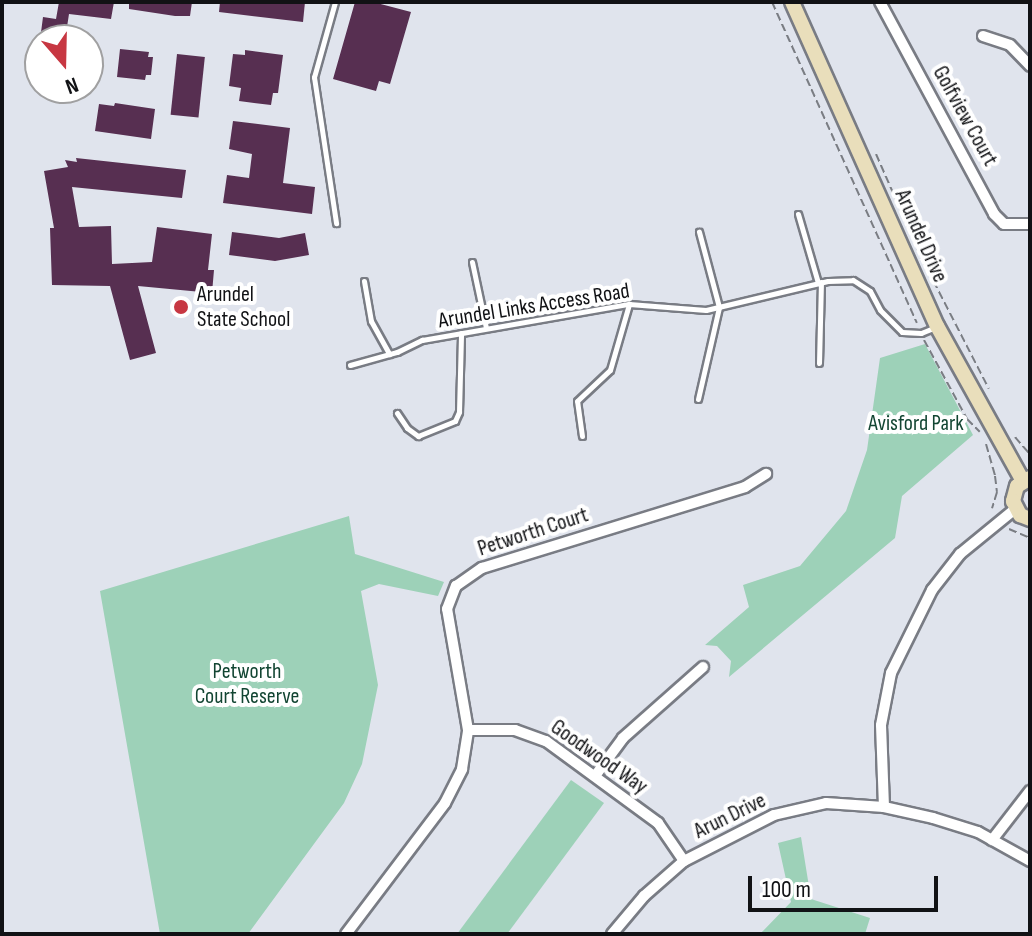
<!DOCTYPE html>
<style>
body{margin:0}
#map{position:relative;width:1032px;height:936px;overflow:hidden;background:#e0e4ed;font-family:"Sofia Sans Condensed",sans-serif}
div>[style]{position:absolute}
.green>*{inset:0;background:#9dd1b8}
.building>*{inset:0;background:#572f51;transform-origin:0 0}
.path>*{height:2px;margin-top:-1px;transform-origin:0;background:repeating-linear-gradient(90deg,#7a7d83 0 8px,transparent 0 12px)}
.roads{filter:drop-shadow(2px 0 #797c84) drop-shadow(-2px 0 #797c84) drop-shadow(0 2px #797c84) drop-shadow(0 -2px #797c84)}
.service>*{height:5px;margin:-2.5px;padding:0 2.5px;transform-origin:2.5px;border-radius:2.5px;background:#fff}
.minor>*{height:10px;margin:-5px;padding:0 5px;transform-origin:5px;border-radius:5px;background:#fff}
.secondary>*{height:14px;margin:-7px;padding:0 7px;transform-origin:7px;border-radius:7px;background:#e9debb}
.dots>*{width:22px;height:22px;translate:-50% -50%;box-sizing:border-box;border:4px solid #fff;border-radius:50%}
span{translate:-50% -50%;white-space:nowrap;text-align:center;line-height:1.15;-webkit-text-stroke:8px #fff;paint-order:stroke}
.street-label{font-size:22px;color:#111215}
.poi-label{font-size:22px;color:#111215}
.left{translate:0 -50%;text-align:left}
.park-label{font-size:22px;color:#124532}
.frame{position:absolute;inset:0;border:4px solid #111215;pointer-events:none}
.north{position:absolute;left:24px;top:24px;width:80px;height:80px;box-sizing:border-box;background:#fff;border:2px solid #a0a0a1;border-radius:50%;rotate:160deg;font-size:22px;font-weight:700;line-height:32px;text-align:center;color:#111215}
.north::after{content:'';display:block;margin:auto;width:28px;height:36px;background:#c73742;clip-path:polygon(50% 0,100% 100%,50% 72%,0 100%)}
.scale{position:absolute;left:748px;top:876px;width:190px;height:36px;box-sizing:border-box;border:4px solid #111215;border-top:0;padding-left:10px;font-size:24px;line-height:28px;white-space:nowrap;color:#111215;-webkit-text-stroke:6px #fff;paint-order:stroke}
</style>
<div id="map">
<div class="green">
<div style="clip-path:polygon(925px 344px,973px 435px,902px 496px,895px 538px,729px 677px,731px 661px,717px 646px,705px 645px,749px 607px,743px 585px,800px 566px,846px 511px,867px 450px,880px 358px)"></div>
<div style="clip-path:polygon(349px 516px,355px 554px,444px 582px,438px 596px,379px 584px,361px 591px,378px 685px,362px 764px,344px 803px,248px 934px,160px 934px,100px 591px)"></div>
<div style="clip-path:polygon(571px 780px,604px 803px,507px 934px,457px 934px)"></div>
<div style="clip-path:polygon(801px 837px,811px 899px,870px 918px,865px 934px,760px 934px,791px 902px,778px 843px)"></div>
</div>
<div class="building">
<div style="clip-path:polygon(59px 2px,114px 2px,111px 19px,69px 14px,65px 40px,40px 40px,43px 17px,56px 19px)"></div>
<div style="clip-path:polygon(129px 2px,192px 2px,190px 16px,175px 16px,129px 9px)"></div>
<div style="clip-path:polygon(220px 2px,305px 2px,303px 22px,219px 12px)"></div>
<div style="clip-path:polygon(355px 2px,373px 2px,411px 12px,390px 84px,379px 81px,376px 91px,333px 79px)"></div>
<div style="clip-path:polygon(120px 49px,149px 52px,148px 57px,153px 57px,151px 75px,146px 75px,145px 80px,117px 77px)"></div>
<div style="clip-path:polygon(245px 50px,283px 55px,278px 93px,273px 93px,271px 105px,239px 101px,241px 88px,229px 86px,233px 54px,245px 55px)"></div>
<div style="left:177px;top:54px;width:28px;height:61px;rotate:6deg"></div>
<div style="clip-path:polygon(115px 103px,155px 109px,151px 139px,95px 131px,99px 104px,114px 106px)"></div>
<div style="clip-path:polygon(233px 121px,290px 128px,283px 183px,315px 187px,312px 214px,223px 203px,227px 175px,249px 178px,252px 154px,229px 149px)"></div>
<div style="clip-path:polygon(76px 158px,186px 170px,182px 198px,72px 187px,79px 227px,111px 226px,112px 264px,152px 262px,157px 227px,212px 234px,208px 270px,214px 270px,212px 293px,138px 286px,156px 353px,130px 360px,110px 286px,52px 285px,50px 228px,54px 228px,44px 171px,68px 167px,65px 160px,77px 162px)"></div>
<div style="clip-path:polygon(232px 232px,279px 238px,305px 233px,309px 255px,275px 261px,229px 255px)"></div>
</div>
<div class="path">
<div style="left:772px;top:2px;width:352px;rotate:65.7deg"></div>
<div style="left:876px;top:154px;width:82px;rotate:66.3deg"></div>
<div style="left:917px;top:249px;width:157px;rotate:62.8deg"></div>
<div style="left:924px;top:340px;width:90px;rotate:61.4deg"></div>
<div style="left:967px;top:419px;width:18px;rotate:45deg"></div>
<div style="left:1015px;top:437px;width:23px;rotate:49deg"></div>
<div style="left:986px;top:444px;width:33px;rotate:74deg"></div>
<div style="left:995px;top:476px;width:16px;rotate:83deg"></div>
<div style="left:997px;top:492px;width:17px;rotate:107deg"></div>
<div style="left:1009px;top:529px;width:23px;rotate:23deg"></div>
</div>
<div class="roads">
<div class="service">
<div style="left:335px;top:2px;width:78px;rotate:105.6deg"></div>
<div style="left:314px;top:77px;width:148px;rotate:81.4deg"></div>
<div style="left:798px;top:214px;width:72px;rotate:73.8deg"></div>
<div style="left:472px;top:262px;width:67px;rotate:78deg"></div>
<div style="left:364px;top:281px;width:41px;rotate:80.1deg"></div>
<div style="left:371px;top:321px;width:38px;rotate:61deg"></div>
<div style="left:819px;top:363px;width:81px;rotate:-88.6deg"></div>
<div style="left:350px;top:365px;width:49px;rotate:-15.5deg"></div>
<div style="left:397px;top:352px;width:28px;rotate:-26deg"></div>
<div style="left:422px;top:340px;width:210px;rotate:-9.9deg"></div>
<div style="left:629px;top:304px;width:77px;rotate:4.5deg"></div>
<div style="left:706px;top:310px;width:125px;rotate:-13.4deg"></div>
<div style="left:828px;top:281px;width:25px;rotate:-2deg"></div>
<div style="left:853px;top:280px;width:20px;rotate:33deg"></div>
<div style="left:870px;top:291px;width:21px;rotate:62deg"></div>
<div style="left:880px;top:310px;width:31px;rotate:45deg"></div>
<div style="left:902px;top:332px;width:19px;rotate:3deg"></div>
<div style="left:921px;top:333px;width:16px;rotate:-22deg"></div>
<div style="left:698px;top:399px;width:94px;rotate:-77.1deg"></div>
<div style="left:719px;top:307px;width:78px;rotate:-104.9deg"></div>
<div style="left:397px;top:413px;width:18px;rotate:56deg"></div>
<div style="left:407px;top:428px;width:14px;rotate:36deg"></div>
<div style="left:418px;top:436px;width:40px;rotate:-22deg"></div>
<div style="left:455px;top:421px;width:10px;rotate:-66deg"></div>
<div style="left:459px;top:412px;width:79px;rotate:-88.5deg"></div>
<div style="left:582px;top:436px;width:35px;rotate:-98deg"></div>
<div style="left:577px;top:401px;width:45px;rotate:-43.2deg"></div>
<div style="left:610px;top:370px;width:69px;rotate:-73.9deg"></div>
</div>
<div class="minor">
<div style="left:880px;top:2px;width:241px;rotate:61.7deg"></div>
<div style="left:994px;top:214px;width:14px;rotate:45deg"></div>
<div style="left:1004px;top:224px;width:26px"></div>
<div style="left:983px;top:36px;width:28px;rotate:18deg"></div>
<div style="left:1010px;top:45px;width:29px;rotate:46deg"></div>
<div style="left:468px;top:730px;width:47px"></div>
<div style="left:515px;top:730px;width:33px;rotate:20deg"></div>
<div style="left:546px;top:741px;width:139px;rotate:36.2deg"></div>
<div style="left:658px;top:823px;width:46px;rotate:55.6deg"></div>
<div style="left:595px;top:776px;width:47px;rotate:-53.6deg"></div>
<div style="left:623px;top:738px;width:107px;rotate:-41.6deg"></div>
<div style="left:884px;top:807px;width:82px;rotate:-92.1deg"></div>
<div style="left:881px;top:725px;width:53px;rotate:-79.1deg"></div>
<div style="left:891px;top:673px;width:93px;rotate:-63.7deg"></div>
<div style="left:932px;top:590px;width:46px;rotate:-52.1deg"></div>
<div style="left:960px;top:554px;width:71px;rotate:-39.3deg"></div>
<div style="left:992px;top:840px;width:62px;rotate:-52.2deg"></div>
<div style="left:346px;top:934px;width:164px;rotate:-52.9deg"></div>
<div style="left:445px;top:803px;width:38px;rotate:-63deg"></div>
<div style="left:462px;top:769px;width:39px;rotate:-81deg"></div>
<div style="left:468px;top:730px;width:123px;rotate:-99.8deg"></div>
<div style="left:447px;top:609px;width:25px;rotate:-69deg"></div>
<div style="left:456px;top:586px;width:32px;rotate:-35deg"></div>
<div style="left:482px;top:568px;width:275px;rotate:-17.1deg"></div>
<div style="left:745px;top:487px;width:25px;rotate:-32deg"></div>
<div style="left:612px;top:934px;width:50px;rotate:-49.9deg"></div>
<div style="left:644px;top:896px;width:53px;rotate:-41.2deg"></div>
<div style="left:684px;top:861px;width:101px;rotate:-27.1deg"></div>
<div style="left:774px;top:815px;width:53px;rotate:-13deg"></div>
<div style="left:826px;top:803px;width:58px;rotate:3.9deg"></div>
<div style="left:884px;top:807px;width:50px;rotate:12.7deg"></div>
<div style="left:933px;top:818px;width:47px;rotate:17.3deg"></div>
<div style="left:978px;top:832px;width:60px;rotate:29.1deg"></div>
</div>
<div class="secondary">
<div style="left:792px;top:2px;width:355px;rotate:65.9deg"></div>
<div style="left:937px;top:326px;width:177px;rotate:61deg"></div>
<div style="left:1030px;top:478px;width:15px;rotate:148deg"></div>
<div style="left:1017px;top:486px;width:16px;rotate:105deg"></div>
<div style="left:1013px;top:501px;width:16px;rotate:63deg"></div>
<div style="left:1020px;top:515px;width:11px;rotate:22deg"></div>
</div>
</div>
<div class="dots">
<div style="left:181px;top:307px;background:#c73742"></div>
</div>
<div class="street-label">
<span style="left:965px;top:116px;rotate:61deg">Golfview Court</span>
<span style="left:921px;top:236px;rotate:66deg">Arundel Drive</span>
<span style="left:534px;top:306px;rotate:-9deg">Arundel Links Access Road</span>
<span style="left:533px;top:532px;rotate:-18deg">Petworth Court</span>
<span style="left:599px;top:757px;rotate:35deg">Goodwood Way</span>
<span style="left:730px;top:816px;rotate:-26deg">Arun Drive</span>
</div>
<div class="poi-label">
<span class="left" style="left:197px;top:307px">Arundel<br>State School</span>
</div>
<div class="park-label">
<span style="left:916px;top:424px">Avisford Park</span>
<span style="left:247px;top:684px">Petworth<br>Court Reserve</span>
</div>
<div class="frame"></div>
<div class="north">N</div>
<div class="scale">100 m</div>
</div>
